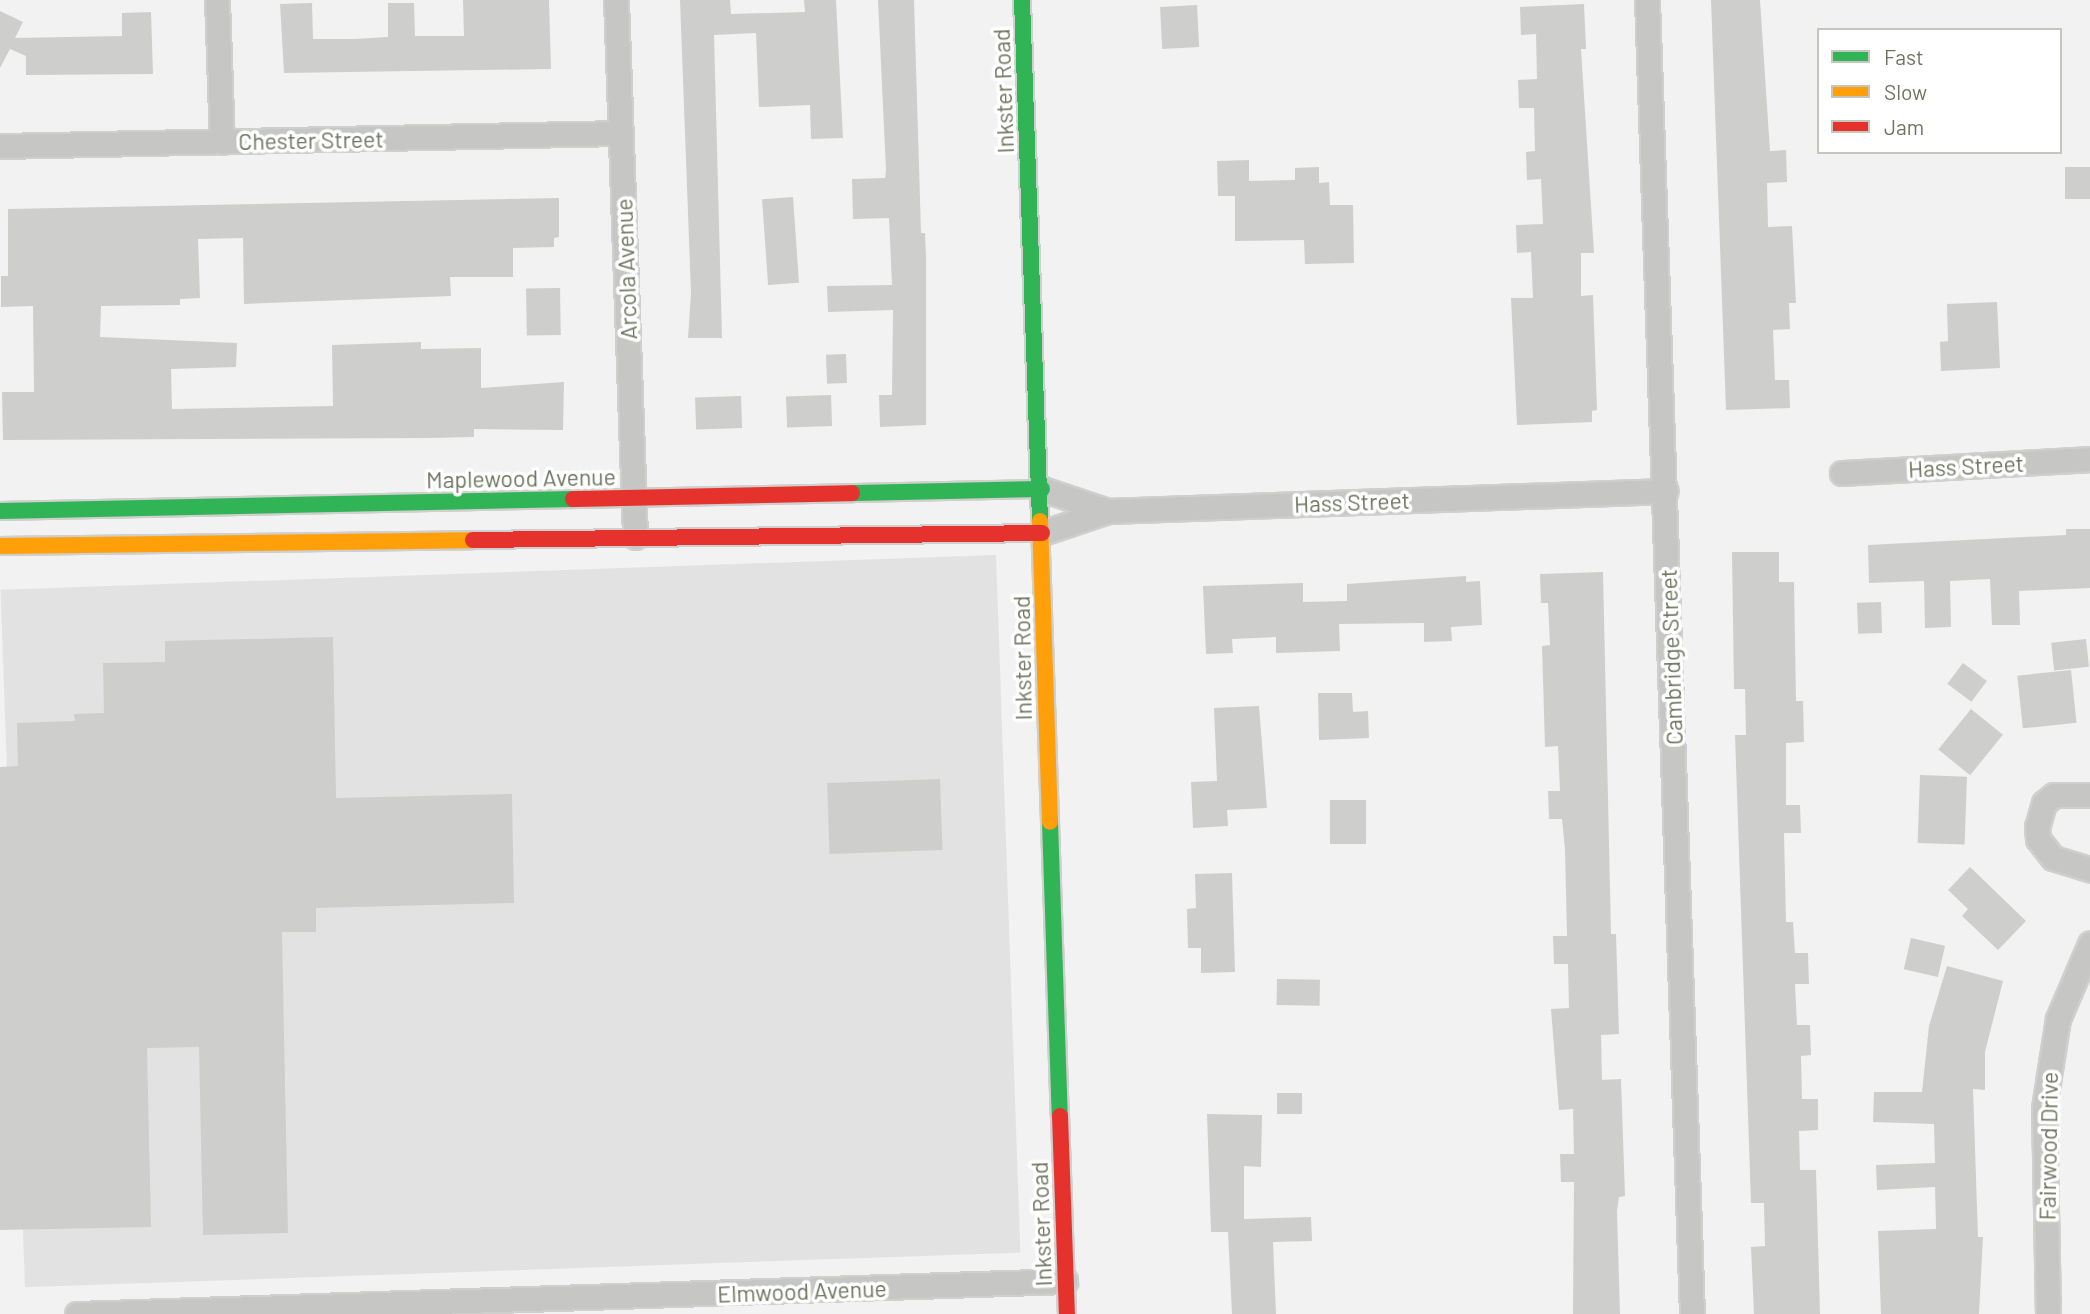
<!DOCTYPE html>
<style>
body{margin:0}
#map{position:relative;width:2090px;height:1314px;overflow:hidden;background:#f3f2f3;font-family:Barlow,sans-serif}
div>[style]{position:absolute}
.built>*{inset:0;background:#e3e2e2;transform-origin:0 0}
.building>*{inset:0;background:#cececc;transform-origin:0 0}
.roads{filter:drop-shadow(2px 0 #cfcfce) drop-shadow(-2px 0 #cfcfce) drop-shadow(0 2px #cfcfce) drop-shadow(0 -2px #cfcfce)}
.street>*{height:23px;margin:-11.5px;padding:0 11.5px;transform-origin:11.5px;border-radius:11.5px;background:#c6c7c4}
.fast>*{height:16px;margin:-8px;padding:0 8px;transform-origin:8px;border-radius:8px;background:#30b455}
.slow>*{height:16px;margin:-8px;padding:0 8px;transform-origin:8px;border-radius:8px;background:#ff9f0a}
.jam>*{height:16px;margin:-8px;padding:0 8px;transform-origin:8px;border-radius:8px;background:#e5322d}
span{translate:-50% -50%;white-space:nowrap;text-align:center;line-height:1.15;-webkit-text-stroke:7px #fff;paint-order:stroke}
.street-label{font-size:23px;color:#6d745e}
.legend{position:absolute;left:1817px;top:28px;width:245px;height:126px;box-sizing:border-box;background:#fff;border:2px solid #c5c7bf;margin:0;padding:9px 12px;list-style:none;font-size:21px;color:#6d745e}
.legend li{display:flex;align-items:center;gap:14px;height:35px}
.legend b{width:35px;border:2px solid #c5c7bf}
</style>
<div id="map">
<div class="built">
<div style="left:996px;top:555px;width:698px;height:996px;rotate:88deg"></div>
</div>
<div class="building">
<div style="clip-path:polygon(463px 0,549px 0,551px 69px,284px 73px,280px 4px,312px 3px,313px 39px,354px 39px,388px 37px,388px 3px,414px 3px,415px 36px,464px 36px)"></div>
<div style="clip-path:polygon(680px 0,730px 0,731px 14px,805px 12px,804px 0,836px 0,843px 138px,811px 139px,810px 105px,759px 107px,756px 33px,714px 35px,722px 338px,688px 338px,691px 293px)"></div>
<div style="clip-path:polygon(878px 0,914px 0,921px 233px,925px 233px,926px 256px,926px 425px,880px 427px,879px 395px,892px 395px,893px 310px,828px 312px,827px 286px,892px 285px,889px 218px,853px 219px,852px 179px,885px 178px,886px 170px)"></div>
<div style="clip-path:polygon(1711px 0,1760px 0,1770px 151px,1786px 150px,1787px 182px,1767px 183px,1768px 227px,1792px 226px,1796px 303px,1789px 303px,1790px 329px,1773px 330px,1775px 380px,1789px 380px,1790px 408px,1726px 410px)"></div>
<div style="clip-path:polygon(1584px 4px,1586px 49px,1581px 49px,1594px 253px,1581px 253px,1581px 296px,1593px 295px,1597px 410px,1592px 411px,1592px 422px,1517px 425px,1511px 298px,1533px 298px,1531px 252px,1517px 253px,1516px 225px,1543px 224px,1541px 179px,1527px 180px,1526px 152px,1535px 151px,1534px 108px,1519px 108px,1518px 80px,1537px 79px,1536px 34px,1521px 35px,1520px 7px)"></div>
<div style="left:1197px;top:5px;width:42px;height:37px;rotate:87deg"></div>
<div style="clip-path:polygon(0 11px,23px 22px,15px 38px,122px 36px,122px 13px,151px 12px,153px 74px,26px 75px,26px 56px,10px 49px,0 68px)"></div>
<div style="clip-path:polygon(1249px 160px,1249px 181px,1295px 180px,1295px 168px,1319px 167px,1319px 183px,1329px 182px,1330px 205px,1353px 205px,1354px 263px,1305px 264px,1304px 240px,1235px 241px,1235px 196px,1218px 196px,1217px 161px)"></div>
<div style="left:2090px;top:167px;width:32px;height:25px;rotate:90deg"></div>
<div style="left:793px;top:197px;width:86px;height:31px;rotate:86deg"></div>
<div style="clip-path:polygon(559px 198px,559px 237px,554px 238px,554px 247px,513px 248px,513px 277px,450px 277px,451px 296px,244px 304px,243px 238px,198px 239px,200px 298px,180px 299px,180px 305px,101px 306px,100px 337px,237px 343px,236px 367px,171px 369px,172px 409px,333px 406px,332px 345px,421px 342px,421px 349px,481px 348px,481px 388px,564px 382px,563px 430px,474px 429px,474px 437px,429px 438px,3px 440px,2px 392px,34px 392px,33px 306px,1px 307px,1px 276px,8px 276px,8px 209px)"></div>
<div style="left:560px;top:288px;width:47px;height:34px;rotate:89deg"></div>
<div style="clip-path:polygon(1997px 302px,2000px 368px,1941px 371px,1940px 342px,1948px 341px,1947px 304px)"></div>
<div style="left:846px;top:354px;width:29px;height:20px;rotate:88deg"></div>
<div style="left:831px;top:395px;width:31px;height:45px;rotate:88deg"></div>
<div style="left:741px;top:396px;width:32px;height:46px;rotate:88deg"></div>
<div style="clip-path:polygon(2066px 529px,2090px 529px,2090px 588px,2019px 591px,2020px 625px,1992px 625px,1990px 579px,1950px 581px,1951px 627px,1925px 628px,1924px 581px,1869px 583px,1868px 545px,2066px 535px)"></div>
<div style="clip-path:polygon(1732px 552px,1779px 552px,1779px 582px,1794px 582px,1796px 701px,1803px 701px,1804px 742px,1786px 743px,1786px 805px,1800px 805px,1801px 833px,1784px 833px,1786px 922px,1793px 922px,1795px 953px,1808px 953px,1809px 984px,1795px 984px,1797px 1025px,1810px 1025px,1811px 1055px,1801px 1056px,1802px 1099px,1818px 1099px,1818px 1130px,1799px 1131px,1800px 1170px,1816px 1170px,1820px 1314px,1754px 1314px,1751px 1247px,1765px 1246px,1764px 1203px,1751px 1203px,1735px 735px,1746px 735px,1745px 689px,1734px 689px)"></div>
<div style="clip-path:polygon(1603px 572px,1611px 934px,1616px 934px,1619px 1034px,1601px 1035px,1602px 1080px,1621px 1079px,1625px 1196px,1619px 1197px,1617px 1211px,1620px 1314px,1573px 1314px,1574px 1182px,1561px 1182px,1560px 1154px,1574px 1154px,1573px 1109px,1559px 1110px,1551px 1009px,1569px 1008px,1568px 964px,1554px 964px,1553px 936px,1567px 936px,1565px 850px,1562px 819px,1549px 819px,1548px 791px,1560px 791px,1558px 746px,1545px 747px,1542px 646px,1550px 645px,1548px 603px,1541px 603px,1540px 574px)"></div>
<div style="clip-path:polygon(1466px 576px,1466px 582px,1480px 581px,1482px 625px,1451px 627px,1452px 641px,1424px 642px,1424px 623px,1339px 624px,1340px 651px,1276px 653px,1276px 637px,1232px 639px,1233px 653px,1206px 654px,1203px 586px,1303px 583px,1303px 602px,1347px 601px,1347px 584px)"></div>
<div style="left:1881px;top:602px;width:31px;height:24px;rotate:88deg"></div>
<div style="clip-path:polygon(333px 637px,336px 798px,512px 794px,514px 903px,316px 908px,316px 932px,282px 932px,288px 1233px,203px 1235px,199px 1047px,147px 1048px,151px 1227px,0 1230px,0 767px,18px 766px,17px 723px,75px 721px,74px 714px,104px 713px,103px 663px,165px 662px,165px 641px)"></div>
<div style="left:2086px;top:639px;width:28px;height:35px;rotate:84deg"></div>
<div style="left:1963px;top:663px;width:30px;height:26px;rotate:37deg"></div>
<div style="left:2071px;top:670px;width:53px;height:54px;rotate:84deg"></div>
<div style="clip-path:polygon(1318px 693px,1352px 693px,1353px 712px,1368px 711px,1369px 738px,1319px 740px)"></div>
<div style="clip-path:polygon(1259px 706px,1267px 808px,1227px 810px,1228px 826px,1193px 828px,1191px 782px,1217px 781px,1214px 708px)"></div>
<div style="left:1971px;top:709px;width:41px;height:52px;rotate:39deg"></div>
<div style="left:1920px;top:775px;width:47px;height:68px;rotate:2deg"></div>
<div style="left:940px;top:779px;width:71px;height:113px;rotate:88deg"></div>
<div style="left:1330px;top:800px;width:36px;height:44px"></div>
<div style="clip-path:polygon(1970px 867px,2026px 921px,1998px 950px,1962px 916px,1968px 909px,1948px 890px)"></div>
<div style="clip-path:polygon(1232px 873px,1235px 972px,1201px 973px,1201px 948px,1188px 948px,1187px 909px,1196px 908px,1195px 874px)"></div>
<div style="left:1911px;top:938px;width:35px;height:32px;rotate:13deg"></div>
<div style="clip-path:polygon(1947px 966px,2003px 981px,1985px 1052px,1985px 1090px,1973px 1089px,1978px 1237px,1983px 1237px,1979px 1314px,1881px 1314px,1878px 1231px,1936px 1229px,1935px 1187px,1877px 1190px,1876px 1165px,1935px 1163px,1934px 1124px,1873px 1122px,1874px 1092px,1922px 1092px,1929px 1026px)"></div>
<div style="left:1277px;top:979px;width:43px;height:26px;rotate:1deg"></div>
<div style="left:1277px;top:1093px;width:25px;height:21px"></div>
<div style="clip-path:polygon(1207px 1114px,1262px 1115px,1261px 1167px,1244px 1166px,1244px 1219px,1311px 1217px,1312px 1241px,1273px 1242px,1276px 1314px,1232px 1314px,1228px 1232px,1211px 1232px)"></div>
</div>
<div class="roads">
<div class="street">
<div style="left:217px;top:0;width:142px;rotate:88deg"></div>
<div style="left:616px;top:0;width:537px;rotate:87.97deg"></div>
<div style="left:1647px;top:0;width:1315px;rotate:88.04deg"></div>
<div style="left:0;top:146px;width:621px;rotate:-1.2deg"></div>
<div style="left:1842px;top:473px;width:248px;rotate:-3.2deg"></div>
<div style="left:1042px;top:489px;width:70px;rotate:18.4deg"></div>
<div style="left:1108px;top:511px;width:558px;rotate:-2.05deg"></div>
<div style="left:1042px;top:533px;width:70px;rotate:-18.4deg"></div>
<div style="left:2090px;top:795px;width:36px;rotate:180deg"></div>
<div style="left:2054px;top:795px;width:13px;rotate:141deg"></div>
<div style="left:2044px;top:803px;width:25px;rotate:106deg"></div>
<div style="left:2037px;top:827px;width:12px;rotate:85deg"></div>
<div style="left:2038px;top:839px;width:24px;rotate:52deg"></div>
<div style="left:2053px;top:858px;width:39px;rotate:17deg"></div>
<div style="left:77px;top:1314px;width:989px;rotate:-1.91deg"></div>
<div style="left:2048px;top:1314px;width:206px;rotate:-91.1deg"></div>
<div style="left:2044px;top:1108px;width:90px;rotate:-81.1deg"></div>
<div style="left:2058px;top:1019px;width:82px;rotate:-66.9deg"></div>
</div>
<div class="fast">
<div style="left:1022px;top:0;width:521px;rotate:88.02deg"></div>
<div style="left:852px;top:493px;width:190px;rotate:-1.2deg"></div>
<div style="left:0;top:511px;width:573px;rotate:-1.2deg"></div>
<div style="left:1050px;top:822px;width:294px;rotate:88.1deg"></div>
</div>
<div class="slow">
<div style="left:1040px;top:521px;width:301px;rotate:88.1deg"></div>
<div style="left:0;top:546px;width:473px;rotate:-0.7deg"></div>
</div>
<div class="jam">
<div style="left:573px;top:499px;width:279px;rotate:-1.2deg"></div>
<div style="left:473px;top:540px;width:569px;rotate:-0.7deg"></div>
<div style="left:1060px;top:1116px;width:198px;rotate:88deg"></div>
</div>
</div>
<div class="street-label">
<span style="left:1003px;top:91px;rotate:-92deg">Inkster Road</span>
<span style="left:311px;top:140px;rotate:-1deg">Chester Street</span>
<span style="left:626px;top:269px;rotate:-92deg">Arcola Avenue</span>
<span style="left:1966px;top:466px;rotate:-3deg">Hass Street</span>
<span style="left:521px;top:478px;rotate:-1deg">Maplewood Avenue</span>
<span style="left:1352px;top:502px;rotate:-2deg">Hass Street</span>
<span style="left:1671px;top:657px;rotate:-92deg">Cambridge Street</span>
<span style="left:1022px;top:658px;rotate:-91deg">Inkster Road</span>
<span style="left:2048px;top:1146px;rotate:-89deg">Fairwood Drive</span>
<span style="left:1041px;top:1224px;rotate:-92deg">Inkster Road</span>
<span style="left:802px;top:1291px;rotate:-2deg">Elmwood Avenue</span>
</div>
<ul class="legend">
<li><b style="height:9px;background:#30b455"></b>Fast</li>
<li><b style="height:9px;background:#ff9f0a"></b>Slow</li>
<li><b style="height:9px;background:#e5322d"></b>Jam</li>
</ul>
</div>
